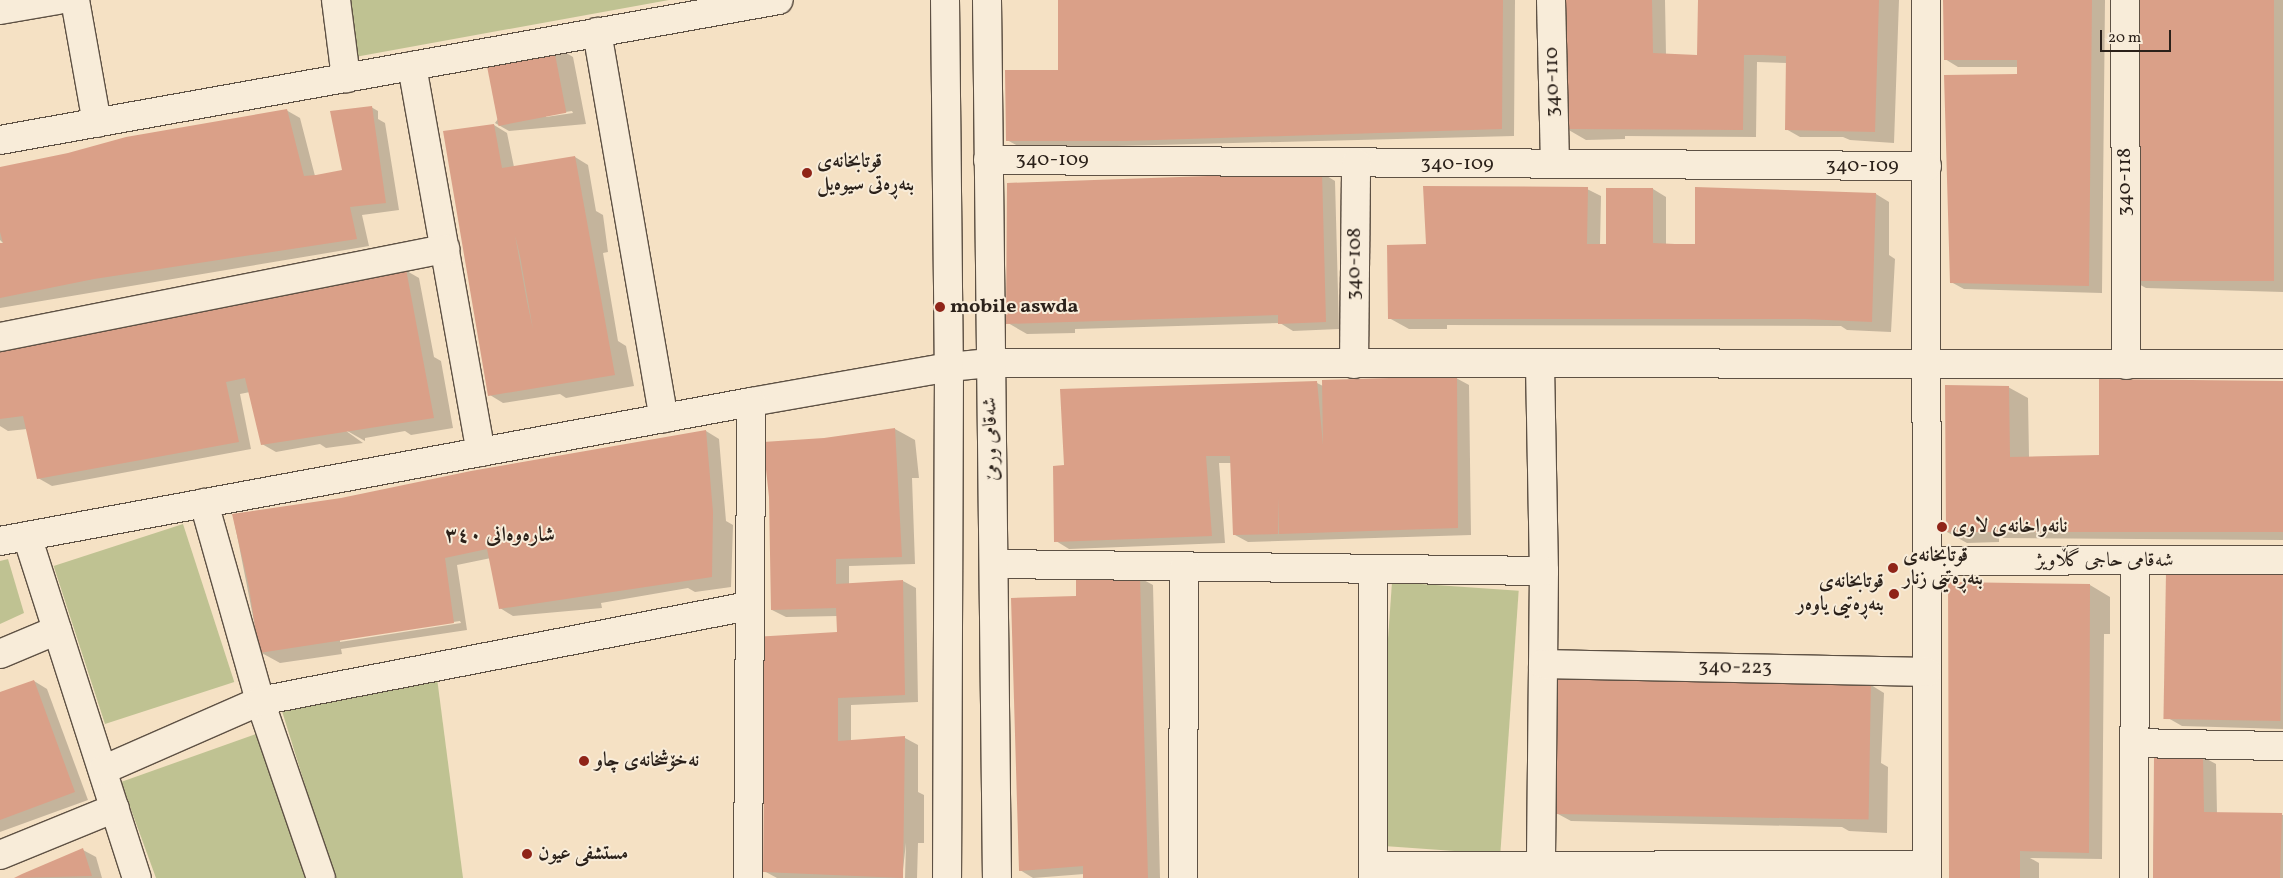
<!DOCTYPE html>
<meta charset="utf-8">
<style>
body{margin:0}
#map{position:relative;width:2283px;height:878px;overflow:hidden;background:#f5e1c4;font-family:Vollkorn,Amiri,serif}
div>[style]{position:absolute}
.green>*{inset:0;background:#bfc292;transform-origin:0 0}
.shadow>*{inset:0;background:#0003}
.building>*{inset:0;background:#daa088;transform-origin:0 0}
.roads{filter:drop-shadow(1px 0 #5e5144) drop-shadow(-1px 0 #5e5144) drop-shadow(0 1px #5e5144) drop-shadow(0 -1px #5e5144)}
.minor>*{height:28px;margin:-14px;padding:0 14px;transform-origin:14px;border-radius:14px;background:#f8ecd9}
.tertiary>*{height:28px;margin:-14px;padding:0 14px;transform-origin:14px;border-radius:14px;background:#f8ecd9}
.dots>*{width:14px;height:14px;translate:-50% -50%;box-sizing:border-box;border:2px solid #f8ecd9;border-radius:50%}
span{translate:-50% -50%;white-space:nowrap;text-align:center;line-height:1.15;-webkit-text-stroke:4px #f8ecd9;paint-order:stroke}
.street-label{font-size:20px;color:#2b211a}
.poi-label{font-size:20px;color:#2b211a;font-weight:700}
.left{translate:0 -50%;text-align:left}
.right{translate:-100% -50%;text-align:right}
.neighbourhood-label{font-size:21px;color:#2b211a;font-weight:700}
.scale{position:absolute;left:2100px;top:30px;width:71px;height:22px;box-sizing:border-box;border:2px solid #2b211a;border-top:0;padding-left:6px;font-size:15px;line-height:18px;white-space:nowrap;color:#2b211a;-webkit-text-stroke:4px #f8ecd9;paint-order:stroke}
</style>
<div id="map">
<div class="green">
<div style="clip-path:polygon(348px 0,669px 0,355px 57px)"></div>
<div style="left:183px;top:524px;width:166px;height:136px;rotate:72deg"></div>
<div style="clip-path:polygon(8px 559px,24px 613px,0 624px,0 561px)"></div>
<div style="left:1392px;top:582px;width:127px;height:264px;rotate:4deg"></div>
<div style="clip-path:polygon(437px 678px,463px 878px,334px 878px,281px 708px)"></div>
<div style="clip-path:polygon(256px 734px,308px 878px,156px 878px,121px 782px)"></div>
</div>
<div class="shadow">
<div style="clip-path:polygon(1059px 0,1515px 0,1514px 136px,1078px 147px,1027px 151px,1007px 140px,1059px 72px)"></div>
<div style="clip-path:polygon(1563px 0,1665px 0,1666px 55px,1698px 56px,1699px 0,1899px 0,1894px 143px,1850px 140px,1843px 137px,1800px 137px,1786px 129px,1788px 63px,1757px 62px,1756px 137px,1625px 136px,1625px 139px,1586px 140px,1567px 129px)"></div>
<div style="clip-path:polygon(1944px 0,2105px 0,2102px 293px,1964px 289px,1951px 282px,2019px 75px,2019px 67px,1958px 67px,1945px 59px)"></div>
<div style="clip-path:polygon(2132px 0,2283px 0,2283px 292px,2146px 288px,2133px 281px)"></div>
<div style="clip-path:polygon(evenodd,553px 45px,573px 57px,586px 124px,509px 131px,495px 123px,553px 45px,572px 111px,573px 113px,546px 117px,546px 115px,572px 111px)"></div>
<div style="clip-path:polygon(371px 107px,378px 111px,378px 119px,385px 123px,399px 210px,362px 215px,369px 246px,0 308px,0 245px,4px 244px,0 240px,0 168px,286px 110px,300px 118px,315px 176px,343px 171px)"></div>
<div style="clip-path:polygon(494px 125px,507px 133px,514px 167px,575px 157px,588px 165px,596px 211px,603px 215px,608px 252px,603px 253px,618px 341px,626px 346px,634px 386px,566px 398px,560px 394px,503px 403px,490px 395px)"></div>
<div style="clip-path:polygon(1322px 173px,1335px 181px,1339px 329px,1293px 331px,1280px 323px,1075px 329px,1075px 333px,1027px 334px,1008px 323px)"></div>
<div style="clip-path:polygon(1696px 188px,1876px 194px,1889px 202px,1889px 255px,1895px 259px,1891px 332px,1847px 330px,1841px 326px,1447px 325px,1447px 329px,1409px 329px,1389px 318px,1426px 246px,1587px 189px,1601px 196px,1600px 245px,1607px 245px,1653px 189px,1666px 197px,1666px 245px,1696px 245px)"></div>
<div style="clip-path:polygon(405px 270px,419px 278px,434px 357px,441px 361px,453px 428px,411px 435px,405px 431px,365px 438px,365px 441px,342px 428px,363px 443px,326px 448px,320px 444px,276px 452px,262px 444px,250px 392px,240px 394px,251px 449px,52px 486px,38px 478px,27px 429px,8px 431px,0 426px,0 344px)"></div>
<div style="clip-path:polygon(1456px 378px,1469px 385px,1471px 535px,1248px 542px,1235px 535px,1231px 463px,1219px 463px,1225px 543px,1069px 549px,1056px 541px,1066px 466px,1317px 383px,1323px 386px)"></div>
<div style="clip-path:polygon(2283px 383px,2283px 540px,1999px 538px,1999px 542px,1967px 543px,1947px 532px,2008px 387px,2028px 398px,2029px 457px,2100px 456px)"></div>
<div style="clip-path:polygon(895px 429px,915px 440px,919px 478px,912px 478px,915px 564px,849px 566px,849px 584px,903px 581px,916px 588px,918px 702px,851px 705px,851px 741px,905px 738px,918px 745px,918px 792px,924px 795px,924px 843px,918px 843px,917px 878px,905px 878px,906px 843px,902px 878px,777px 878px,764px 871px,838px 633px,838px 616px,786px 617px,772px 610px,824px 439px)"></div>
<div style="clip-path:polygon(evenodd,706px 431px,719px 439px,726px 521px,733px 525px,731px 587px,695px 592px,688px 588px,601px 603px,602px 608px,513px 616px,500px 608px,491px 558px,457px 565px,467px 630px,341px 649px,342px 654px,280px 663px,260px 652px,233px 515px,341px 499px,706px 431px,460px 621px,461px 623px,340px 642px,340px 639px,460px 621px)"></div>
<div style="clip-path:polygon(1140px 578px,1153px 585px,1160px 878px,1084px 878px,1084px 874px,1033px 878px,1020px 870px,1078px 597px)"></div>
<div style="clip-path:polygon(2283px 578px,2283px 729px,2182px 726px,2168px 718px)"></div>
<div style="clip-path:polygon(2090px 585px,2110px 597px,2110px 634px,2104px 634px,2102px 859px,2030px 858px,2039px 863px,2039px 878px,1951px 878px)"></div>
<div style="clip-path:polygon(34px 681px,47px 689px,88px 800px,0 832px,0 694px)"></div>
<div style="clip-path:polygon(1871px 685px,1884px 693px,1881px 763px,1888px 767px,1887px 833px,1849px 831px,1842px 827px,1571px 821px,1558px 814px)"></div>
<div style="clip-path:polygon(2155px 757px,2203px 757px,2216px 764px,2217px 814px,2283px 815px,2283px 878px,2153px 878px)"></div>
<div style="clip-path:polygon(83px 850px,96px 857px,102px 878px,18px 878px)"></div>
</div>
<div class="building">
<div style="clip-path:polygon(1058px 0,1503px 0,1502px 129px,1125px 141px,1006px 141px,1005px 70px,1058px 70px)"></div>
<div style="clip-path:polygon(1562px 0,1652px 0,1653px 53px,1697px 55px,1698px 0,1879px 0,1875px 132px,1785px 130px,1786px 56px,1763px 55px,1744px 55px,1743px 130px,1565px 129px)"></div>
<div style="clip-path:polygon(1943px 0,2092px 0,2089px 286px,1950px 283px,1944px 75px,2017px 74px,2017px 60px,1944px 60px)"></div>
<div style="left:2131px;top:0;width:143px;height:281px"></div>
<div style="left:553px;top:44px;width:70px;height:69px;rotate:79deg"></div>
<div style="clip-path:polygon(372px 106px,386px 203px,350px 207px,357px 239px,94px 279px,0 298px,0 243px,3px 243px,0 232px,0 167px,68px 153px,126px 137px,287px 109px,304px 176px,316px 175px,342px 170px,330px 111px)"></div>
<div style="clip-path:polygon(evenodd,494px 124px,502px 168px,575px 156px,615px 375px,488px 396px,443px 131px,494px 124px,515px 235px,520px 256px,533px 329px,527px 302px,515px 235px)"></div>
<div style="clip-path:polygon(1322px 172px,1326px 322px,1278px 324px,1278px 315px,1006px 324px,1007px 183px)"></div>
<div style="clip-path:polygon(1423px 186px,1588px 187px,1587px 244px,1606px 244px,1606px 188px,1653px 188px,1653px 243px,1675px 244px,1695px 244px,1695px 187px,1876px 193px,1872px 322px,1805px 319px,1388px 319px,1387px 245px,1426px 244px)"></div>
<div style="clip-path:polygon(406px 269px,434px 418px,261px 445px,245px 378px,226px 382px,239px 442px,37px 479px,23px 416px,0 419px,0 342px)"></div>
<div style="clip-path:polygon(1457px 376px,1458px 528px,1279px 534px,1278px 496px,1278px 534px,1233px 535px,1230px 456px,1206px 456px,1212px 536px,1054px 542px,1053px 466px,1064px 465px,1060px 389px,1317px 381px,1323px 445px,1322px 380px)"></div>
<div style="clip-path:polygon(2099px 379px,2283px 381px,2283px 532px,1946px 532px,1945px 385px,2009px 386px,2010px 457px,2099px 455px)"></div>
<div style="clip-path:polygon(895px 428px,902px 557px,836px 559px,836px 584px,903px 580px,905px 695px,838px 698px,838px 741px,905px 736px,903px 878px,763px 872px,764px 787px,755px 637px,837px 632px,836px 608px,771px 610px,769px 497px,763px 442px,824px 438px)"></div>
<div style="clip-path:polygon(706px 430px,713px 512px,712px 577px,499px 609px,487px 549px,445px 558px,454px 623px,259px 653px,249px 587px,232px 514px,341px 498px,471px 471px)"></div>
<div style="left:2166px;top:573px;width:117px;height:146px;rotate:1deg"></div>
<div style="clip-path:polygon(1140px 576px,1148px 878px,1083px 878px,1083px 866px,1019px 871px,1011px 598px,1076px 596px,1076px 579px)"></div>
<div style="clip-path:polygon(1948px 582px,2090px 584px,2089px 853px,2020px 851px,2020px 878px,1949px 878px)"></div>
<div style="left:1558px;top:678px;width:313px;height:136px;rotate:1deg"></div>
<div style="clip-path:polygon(34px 680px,75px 792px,0 820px,0 692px)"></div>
<div style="clip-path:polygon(2203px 755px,2204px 812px,2282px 813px,2280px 878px,2153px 878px,2154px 756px)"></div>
<div style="clip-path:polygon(83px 848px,92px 876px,14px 878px,22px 874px)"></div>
</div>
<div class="roads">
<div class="minor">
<div style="left:75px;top:0;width:125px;rotate:79.9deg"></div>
<div style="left:336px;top:0;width:79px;rotate:82.7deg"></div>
<div style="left:1551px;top:0;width:164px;rotate:88.6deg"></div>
<div style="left:1926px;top:0;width:878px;rotate:89.93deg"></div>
<div style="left:2125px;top:0;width:365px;rotate:89.8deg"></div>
<div style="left:0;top:10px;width:59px;rotate:-9.8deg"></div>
<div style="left:597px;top:32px;width:392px;rotate:80.2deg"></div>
<div style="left:412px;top:66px;width:392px;rotate:79.9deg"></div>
<div style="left:0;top:140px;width:791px;rotate:-10.19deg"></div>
<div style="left:988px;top:160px;width:939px;rotate:0.37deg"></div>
<div style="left:0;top:337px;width:454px;rotate:-11.2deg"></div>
<div style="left:1354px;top:364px;width:201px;rotate:-89.4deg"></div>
<div style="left:1540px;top:365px;width:206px;rotate:88.9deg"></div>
<div style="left:1544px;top:571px;width:295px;rotate:90.6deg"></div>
<div style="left:204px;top:503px;width:206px;rotate:74.2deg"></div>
<div style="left:260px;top:701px;width:187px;rotate:71deg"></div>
<div style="left:27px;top:536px;width:359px;rotate:72.2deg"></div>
<div style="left:0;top:541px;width:764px;rotate:-10.49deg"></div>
<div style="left:751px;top:402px;width:201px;rotate:-10deg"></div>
<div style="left:949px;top:367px;width:41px;rotate:-5.6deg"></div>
<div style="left:990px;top:363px;width:1293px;rotate:0.04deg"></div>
<div style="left:1927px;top:561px;width:356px;rotate:-0.2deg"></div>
<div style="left:996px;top:564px;width:548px;rotate:0.73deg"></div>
<div style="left:0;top:654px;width:62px;rotate:-22.8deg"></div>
<div style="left:1543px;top:664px;width:384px;rotate:1.2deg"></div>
<div style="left:2134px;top:743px;width:149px;rotate:1.2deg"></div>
<div style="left:103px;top:770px;width:171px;rotate:-23.7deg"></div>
<div style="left:260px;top:701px;width:496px;rotate:-11deg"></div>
<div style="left:0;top:855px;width:124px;rotate:-22.2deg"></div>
<div style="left:1373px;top:866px;width:554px;rotate:-0.1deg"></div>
<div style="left:748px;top:878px;width:476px;rotate:-89.6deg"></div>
<div style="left:1183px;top:878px;width:311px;rotate:-89.8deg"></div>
<div style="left:1373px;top:878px;width:309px;rotate:-90deg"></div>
<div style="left:2134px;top:878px;width:317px;rotate:-89.8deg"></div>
</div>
<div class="tertiary">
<div style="left:945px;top:0;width:367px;rotate:89.4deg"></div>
<div style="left:949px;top:367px;width:511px;rotate:90.22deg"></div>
<div style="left:987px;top:0;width:878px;rotate:89.35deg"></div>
</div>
</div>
<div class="dots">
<div style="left:807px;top:173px;background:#8f2418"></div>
<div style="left:940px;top:307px;background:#8f2418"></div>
<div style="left:1942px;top:527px;background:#8f2418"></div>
<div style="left:1893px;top:568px;background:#8f2418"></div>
<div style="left:1894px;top:594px;background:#8f2418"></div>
<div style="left:584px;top:761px;background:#8f2418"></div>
<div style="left:527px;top:854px;background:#8f2418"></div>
</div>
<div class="street-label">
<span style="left:1553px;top:82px;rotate:-91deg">340-110</span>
<span style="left:1052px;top:160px">340-109</span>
<span style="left:1457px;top:164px">340-109</span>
<span style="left:1862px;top:166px">340-109</span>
<span style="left:2125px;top:182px;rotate:-90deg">340-118</span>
<span style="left:1355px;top:264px;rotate:-89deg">340-108</span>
<span style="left:992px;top:439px;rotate:-92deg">شەقامی ورمێ</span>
<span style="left:2105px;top:561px">شەقامی حاجی گڵاویژ</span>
<span style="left:1735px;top:668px;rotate:1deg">340-223</span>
</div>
<div class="poi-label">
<span class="left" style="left:817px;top:174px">قوتابخانەی<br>بنەڕەتی سیوەیل</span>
<span class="left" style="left:950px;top:307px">mobile aswda</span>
<span class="left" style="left:1952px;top:527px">نانەواخانەی لاوی</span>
<span class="left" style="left:1903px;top:568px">قوتابخانەی<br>بنەڕەتیی زنار</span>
<span class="right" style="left:1884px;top:594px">قوتابخانەی<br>بنەڕەتیی یاوەر</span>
<span class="left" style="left:595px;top:761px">نەخۆشخانەی چاو</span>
<span class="left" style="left:538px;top:854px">مستشفى عيون</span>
</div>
<div class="neighbourhood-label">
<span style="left:500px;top:536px">شارەوەانی ٣٤٠</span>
</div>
<div class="scale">20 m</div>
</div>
